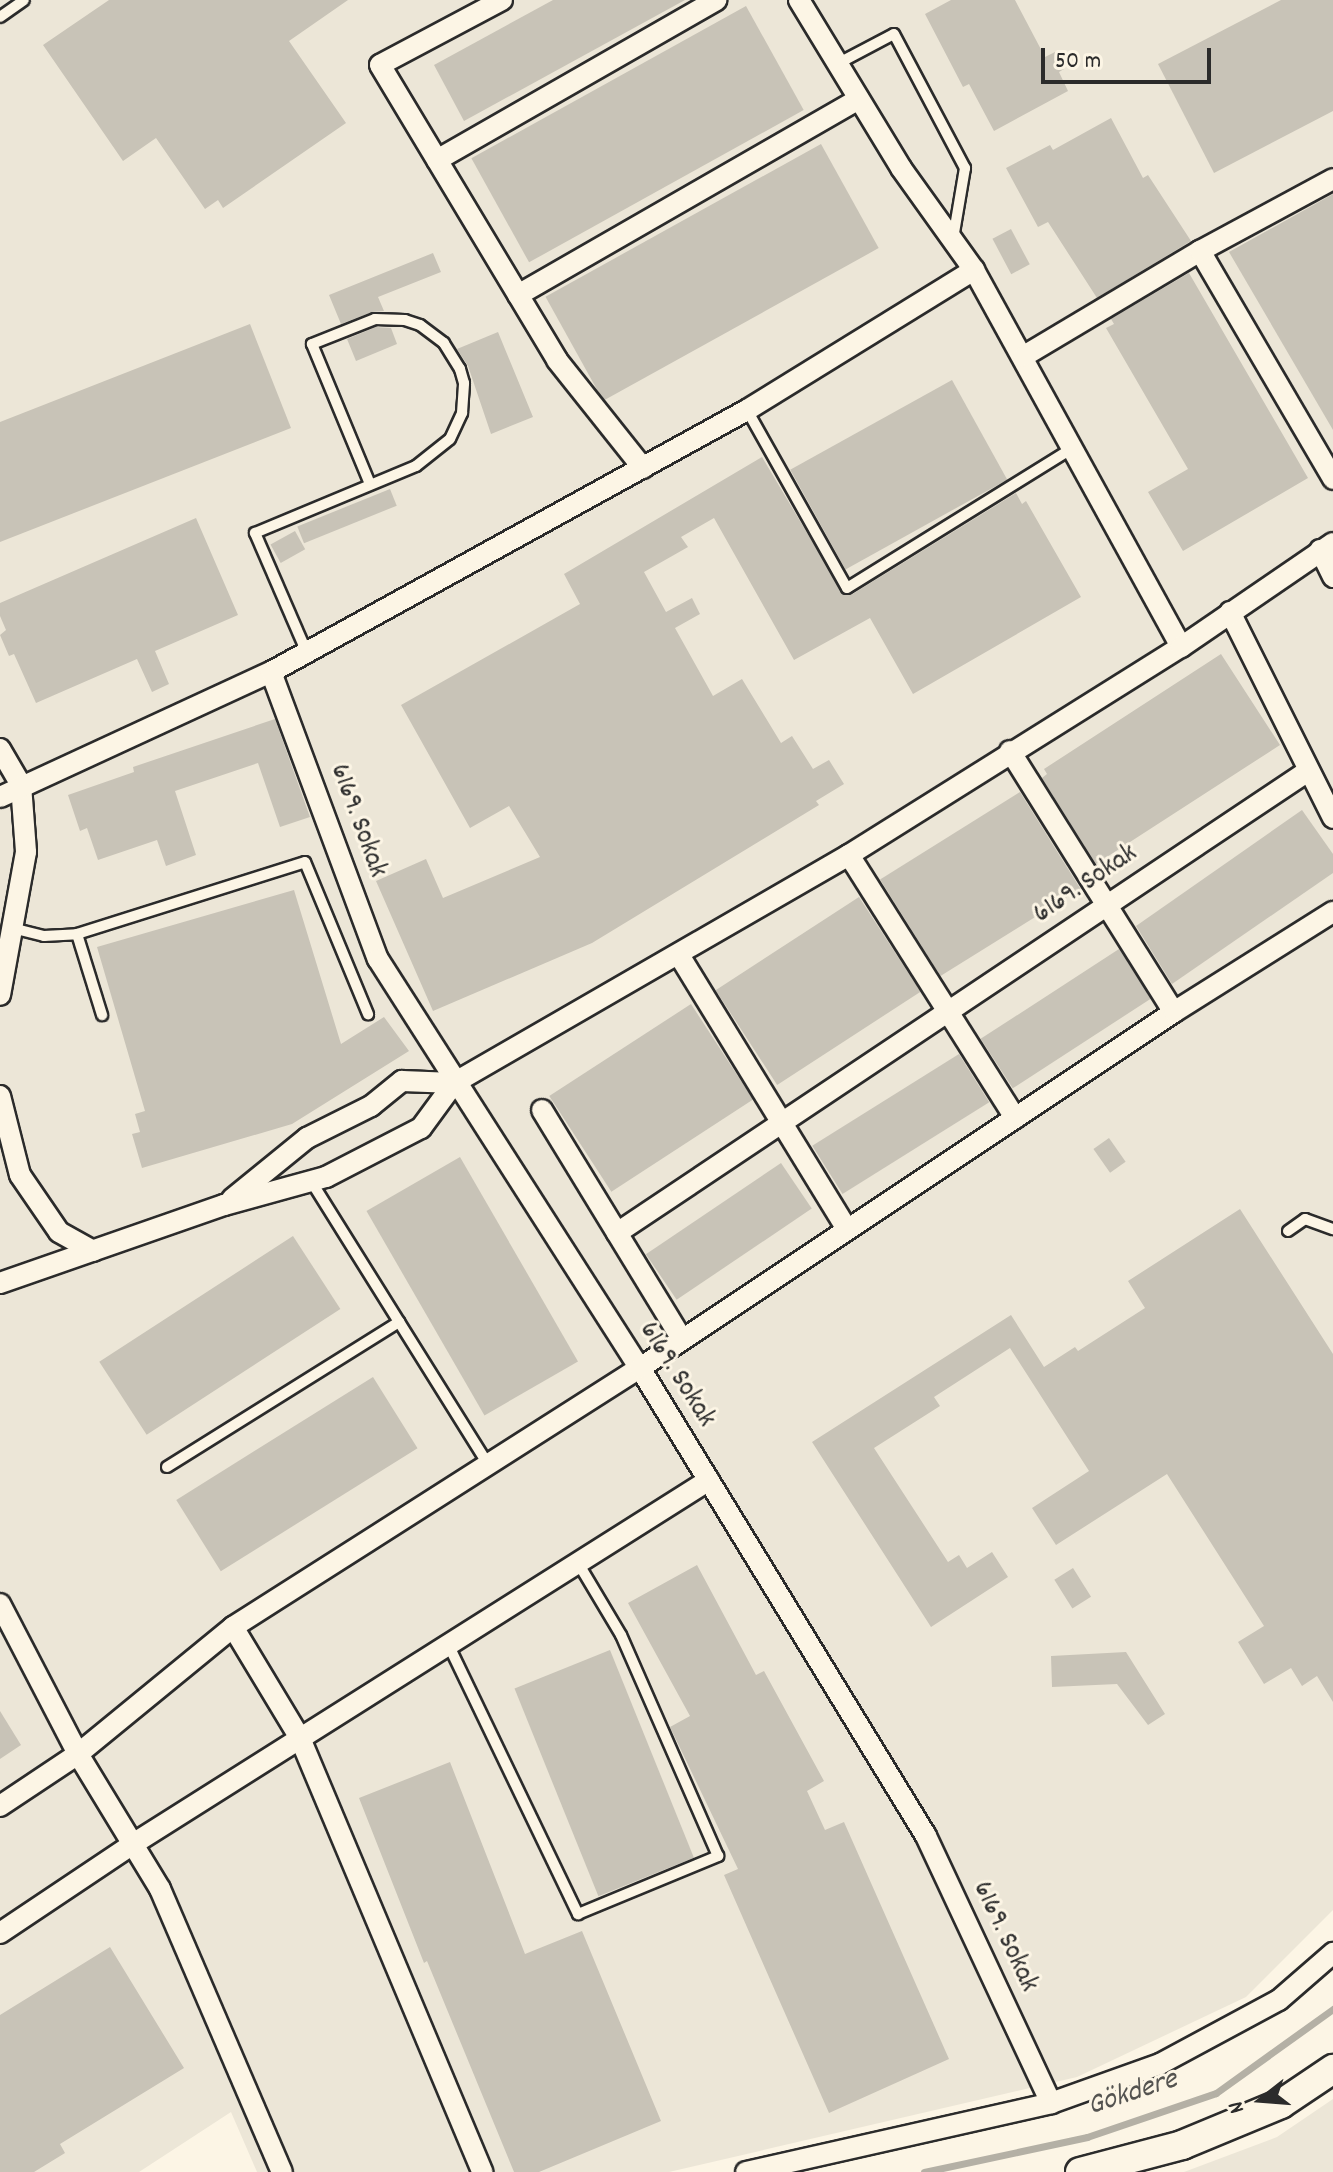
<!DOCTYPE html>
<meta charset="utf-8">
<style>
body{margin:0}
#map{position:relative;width:1333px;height:2172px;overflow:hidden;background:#fcf5e5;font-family:Dekko,sans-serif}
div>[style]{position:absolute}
.built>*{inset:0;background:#ece6d7}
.stream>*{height:7px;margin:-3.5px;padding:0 3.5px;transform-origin:3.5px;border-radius:3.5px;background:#b4b0a5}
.building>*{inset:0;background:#c8c3b7;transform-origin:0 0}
.roads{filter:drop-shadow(2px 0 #2b2b2b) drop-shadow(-2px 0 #2b2b2b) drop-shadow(0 2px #2b2b2b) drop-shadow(0 -2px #2b2b2b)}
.lane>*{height:10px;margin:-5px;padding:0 5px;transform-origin:5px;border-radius:5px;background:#fcf5e5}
.street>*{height:20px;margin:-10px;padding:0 10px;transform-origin:10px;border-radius:10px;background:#fcf5e5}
.secondary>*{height:28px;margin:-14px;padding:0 14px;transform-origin:14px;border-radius:14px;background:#fcf5e5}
span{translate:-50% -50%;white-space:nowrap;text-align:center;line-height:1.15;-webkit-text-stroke:6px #fcf5e5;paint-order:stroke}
.street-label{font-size:28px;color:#2b2b2b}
.water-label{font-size:30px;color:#545350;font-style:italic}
.north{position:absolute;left:1221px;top:2060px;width:80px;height:80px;-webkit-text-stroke:6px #fcf5e5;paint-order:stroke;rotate:253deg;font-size:22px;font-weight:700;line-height:32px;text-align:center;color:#2b2b2b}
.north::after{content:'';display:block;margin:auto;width:28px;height:36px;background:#2b2b2b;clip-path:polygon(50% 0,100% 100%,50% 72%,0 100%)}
.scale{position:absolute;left:1041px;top:48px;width:170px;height:36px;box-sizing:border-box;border:4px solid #2b2b2b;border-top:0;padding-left:10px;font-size:24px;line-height:28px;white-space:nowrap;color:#2b2b2b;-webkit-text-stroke:6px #fcf5e5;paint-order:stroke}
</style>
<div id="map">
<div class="built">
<div style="clip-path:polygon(0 0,1333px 0,1333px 1910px,1246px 1997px,1077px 2077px,669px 2172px,257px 2172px,231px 2112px,139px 2172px,0 2172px)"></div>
<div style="clip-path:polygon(1333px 2099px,1333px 2172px,1184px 2172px,1277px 2137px)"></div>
</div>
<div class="stream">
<div style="left:924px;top:2172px;width:167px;rotate:-12.1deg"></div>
<div style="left:1087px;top:2137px;width:136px;rotate:-18.8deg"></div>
<div style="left:1216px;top:2093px;width:144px;rotate:-35.7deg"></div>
</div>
<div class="building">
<div style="clip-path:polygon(109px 0,348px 0,289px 41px,346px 123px,223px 208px,218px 200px,205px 209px,156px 138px,123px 161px,43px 45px)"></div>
<div style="clip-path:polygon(553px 0,685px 0,464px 121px,434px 65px)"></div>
<div style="clip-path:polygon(951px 0,1015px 0,1045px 57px,1055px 52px,1064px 69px,1059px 72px,1068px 91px,994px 131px,969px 84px,963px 87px,925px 14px)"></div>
<div style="clip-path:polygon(1281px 0,1333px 0,1333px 111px,1214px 173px,1158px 64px)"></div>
<div style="left:746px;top:6px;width:119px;height:314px;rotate:61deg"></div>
<div style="clip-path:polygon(1111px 118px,1143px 178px,1148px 175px,1191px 241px,1097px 298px,1048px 222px,1038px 227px,1006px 168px,1050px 145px,1053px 150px)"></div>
<div style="left:821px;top:144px;width:119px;height:315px;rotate:61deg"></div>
<div style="clip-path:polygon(1333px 194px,1333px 430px,1229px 252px)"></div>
<div style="left:1011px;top:229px;width:40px;height:21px;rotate:62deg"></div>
<div style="clip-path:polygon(433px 253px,441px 272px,378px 297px,384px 311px,372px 312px,341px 324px,329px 295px)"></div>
<div style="clip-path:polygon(1189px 273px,1308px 478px,1183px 551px,1148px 492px,1188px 469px,1106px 328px,1114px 324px,1111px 319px)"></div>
<div style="clip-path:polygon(250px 324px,291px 428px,0 542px,0 422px)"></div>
<div style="clip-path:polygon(376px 327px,391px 328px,397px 344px,356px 361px,347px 339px)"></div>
<div style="clip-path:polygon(498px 332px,533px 417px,491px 434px,468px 366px,457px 349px)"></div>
<div style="left:952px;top:380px;width:114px;height:185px;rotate:61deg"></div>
<div style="clip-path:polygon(762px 457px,844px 595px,851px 595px,1016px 493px,1022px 504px,1026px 501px,1081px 597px,913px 694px,870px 618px,794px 660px,714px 518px,681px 537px,688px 547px,644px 572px,666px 612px,692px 598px,700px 614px,675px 628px,713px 696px,742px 679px,781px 743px,792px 736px,813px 769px,829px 760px,844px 784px,816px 801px,819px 805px,592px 943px,433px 1011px,376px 881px,426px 859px,443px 898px,540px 857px,509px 806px,470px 828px,401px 705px,580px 604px,564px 574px)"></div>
<div style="left:390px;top:489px;width:18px;height:100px;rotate:68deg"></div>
<div style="clip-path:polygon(196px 518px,238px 615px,155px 651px,169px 684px,152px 692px,137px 659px,36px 703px,14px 654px,9px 656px,0 635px,6px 630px,0 616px,0 603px)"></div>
<div style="left:295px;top:531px;width:21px;height:28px;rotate:61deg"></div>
<div style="clip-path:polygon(1221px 654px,1280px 745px,1096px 864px,1042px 778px,1047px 774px,1044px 769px)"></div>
<div style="clip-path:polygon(275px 719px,310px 817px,280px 827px,258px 763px,175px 791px,196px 855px,166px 866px,157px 840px,98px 860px,87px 828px,80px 831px,68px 795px,134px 772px,133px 767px)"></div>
<div style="left:1020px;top:792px;width:114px;height:165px;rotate:58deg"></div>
<div style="clip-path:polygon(1302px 810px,1333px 854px,1333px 873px,1172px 984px,1136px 926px)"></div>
<div style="clip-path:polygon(294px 890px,341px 1044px,384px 1017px,409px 1051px,292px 1124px,142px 1168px,132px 1134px,140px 1132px,135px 1114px,145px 1111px,97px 947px)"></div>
<div style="left:859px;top:897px;width:113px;height:171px;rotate:57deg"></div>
<div style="left:1119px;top:949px;width:59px;height:165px;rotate:57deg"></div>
<div style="left:691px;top:1004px;width:114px;height:169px;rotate:57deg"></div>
<div style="left:959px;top:1054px;width:57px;height:173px;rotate:58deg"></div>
<div style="left:1109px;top:1138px;width:29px;height:19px;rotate:55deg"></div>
<div style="left:460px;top:1157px;width:236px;height:108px;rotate:60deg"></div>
<div style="left:781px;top:1163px;width:55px;height:163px;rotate:56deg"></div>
<div style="clip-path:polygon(1240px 1209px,1333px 1354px,1333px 1702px,1317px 1676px,1302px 1686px,1291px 1668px,1264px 1684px,1238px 1642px,1264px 1626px,1167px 1474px,1056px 1545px,1032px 1508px,1089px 1471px,1010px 1348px,934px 1397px,940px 1406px,874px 1448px,948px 1562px,959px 1555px,967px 1568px,992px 1552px,1008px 1577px,931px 1627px,812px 1442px,1011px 1315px,1044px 1367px,1075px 1347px,1078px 1351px,1145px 1308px,1128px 1281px)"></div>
<div style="left:293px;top:1236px;width:87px;height:231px;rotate:57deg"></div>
<div style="left:373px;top:1377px;width:84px;height:232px;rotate:58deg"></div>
<div style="clip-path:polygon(697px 1565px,756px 1675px,764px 1671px,824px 1781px,807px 1791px,825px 1830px,844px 1822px,949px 2059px,829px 2113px,724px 1875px,738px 1869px,670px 1727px,690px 1716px,628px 1603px)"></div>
<div style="left:1073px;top:1568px;width:34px;height:22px;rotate:58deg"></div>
<div style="left:610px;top:1650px;width:224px;height:103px;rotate:68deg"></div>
<div style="clip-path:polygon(1126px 1652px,1165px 1714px,1148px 1725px,1117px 1684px,1052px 1687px,1051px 1656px)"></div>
<div style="clip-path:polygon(0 1711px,21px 1745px,0 1759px)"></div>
<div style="clip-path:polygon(450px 1762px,525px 1954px,582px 1931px,661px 2121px,539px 2172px,514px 2172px,427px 1961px,424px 1963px,359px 1798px)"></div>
<div style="clip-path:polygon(110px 1947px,184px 2068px,60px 2144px,65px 2153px,34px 2172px,0 2172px,0 2015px)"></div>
</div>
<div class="roads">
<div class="lane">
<div style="left:0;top:17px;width:29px;rotate:-35deg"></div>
<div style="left:837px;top:64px;width:64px;rotate:-27.8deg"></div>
<div style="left:894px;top:34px;width:152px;rotate:62.1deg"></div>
<div style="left:965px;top:168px;width:72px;rotate:99.6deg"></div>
<div style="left:747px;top:410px;width:204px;rotate:60.7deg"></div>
<div style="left:847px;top:588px;width:266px;rotate:-31.8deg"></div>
<div style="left:307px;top:653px;width:131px;rotate:-113.4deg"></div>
<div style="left:255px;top:533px;width:174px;rotate:-22.6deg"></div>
<div style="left:416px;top:466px;width:43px;rotate:-38.5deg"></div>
<div style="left:450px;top:439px;width:29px;rotate:-65deg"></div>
<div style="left:462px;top:413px;width:30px;rotate:-86deg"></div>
<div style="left:464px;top:383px;width:15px;rotate:-106deg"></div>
<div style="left:460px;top:369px;width:31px;rotate:-122deg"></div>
<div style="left:444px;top:343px;width:30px;rotate:-143deg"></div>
<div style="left:420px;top:325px;width:16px;rotate:-162deg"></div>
<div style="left:405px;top:320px;width:30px;rotate:-178deg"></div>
<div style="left:375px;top:319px;width:68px;rotate:158.4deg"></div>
<div style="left:312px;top:344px;width:152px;rotate:67.5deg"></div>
<div style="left:12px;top:928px;width:33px;rotate:14deg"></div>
<div style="left:44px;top:936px;width:33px;rotate:-3deg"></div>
<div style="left:77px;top:934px;width:239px;rotate:-17.5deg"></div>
<div style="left:305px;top:862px;width:165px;rotate:67.5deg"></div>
<div style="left:77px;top:934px;width:85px;rotate:72.8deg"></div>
<div style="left:311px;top:1181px;width:334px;rotate:58deg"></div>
<div style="left:1288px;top:1231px;width:21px;rotate:-35deg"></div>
<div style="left:1305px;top:1219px;width:30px;rotate:20deg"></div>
<div style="left:167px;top:1467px;width:274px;rotate:-32deg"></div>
<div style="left:448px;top:1644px;width:300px;rotate:64.3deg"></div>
<div style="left:578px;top:1914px;width:152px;rotate:-22.5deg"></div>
<div style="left:718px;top:1856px;width:241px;rotate:-113.7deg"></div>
<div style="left:621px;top:1635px;width:84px;rotate:-120.8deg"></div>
</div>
<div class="street">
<div style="left:502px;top:0;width:138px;rotate:152deg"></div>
<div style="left:380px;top:65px;width:344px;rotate:59deg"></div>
<div style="left:557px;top:360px;width:138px;rotate:51.5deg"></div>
<div style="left:799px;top:0;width:197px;rotate:58.7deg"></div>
<div style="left:901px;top:168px;width:125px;rotate:54.4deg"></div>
<div style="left:974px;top:270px;width:430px;rotate:61.2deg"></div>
<div style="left:437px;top:160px;width:322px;rotate:-29.8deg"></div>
<div style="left:1200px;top:251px;width:264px;rotate:59.7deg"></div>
<div style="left:518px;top:295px;width:393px;rotate:-29.9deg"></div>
<div style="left:1024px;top:356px;width:205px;rotate:-30.8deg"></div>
<div style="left:1200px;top:251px;width:151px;rotate:-28.4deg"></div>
<div style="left:1320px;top:550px;width:30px;rotate:64deg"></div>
<div style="left:1230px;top:612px;width:230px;rotate:63.4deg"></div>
<div style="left:271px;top:672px;width:306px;rotate:69.6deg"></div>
<div style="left:378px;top:959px;width:486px;rotate:57.4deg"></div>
<div style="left:640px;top:1368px;width:548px;rotate:58.57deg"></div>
<div style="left:926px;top:1836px;width:295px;rotate:64.9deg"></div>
<div style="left:0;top:749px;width:42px;rotate:59.7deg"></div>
<div style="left:21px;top:785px;width:67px;rotate:85.7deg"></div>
<div style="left:26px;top:852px;width:145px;rotate:100.3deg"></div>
<div style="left:1010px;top:751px;width:308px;rotate:57.9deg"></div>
<div style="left:0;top:797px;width:298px;rotate:-24.8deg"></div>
<div style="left:271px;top:672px;width:543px;rotate:-28.83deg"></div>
<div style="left:747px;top:410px;width:267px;rotate:-31.7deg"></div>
<div style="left:849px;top:855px;width:311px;rotate:57.7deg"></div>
<div style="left:679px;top:955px;width:321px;rotate:58.5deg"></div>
<div style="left:0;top:1096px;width:81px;rotate:75.8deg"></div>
<div style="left:20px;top:1175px;width:69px;rotate:55.6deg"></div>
<div style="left:59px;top:1232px;width:39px;rotate:29deg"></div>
<div style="left:542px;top:1110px;width:268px;rotate:58.6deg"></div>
<div style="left:232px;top:1199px;width:97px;rotate:-39.1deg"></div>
<div style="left:307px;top:1138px;width:72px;rotate:-26.6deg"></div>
<div style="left:371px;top:1106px;width:40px;rotate:-39deg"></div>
<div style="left:402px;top:1081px;width:52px;rotate:2.2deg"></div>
<div style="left:617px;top:1233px;width:831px;rotate:-33.77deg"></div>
<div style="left:0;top:1283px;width:237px;rotate:-19.2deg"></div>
<div style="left:224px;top:1205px;width:106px;rotate:-15.4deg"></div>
<div style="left:326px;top:1177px;width:107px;rotate:-27.3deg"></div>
<div style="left:421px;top:1128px;width:56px;rotate:-53.7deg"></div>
<div style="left:454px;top:1083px;width:456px;rotate:-30deg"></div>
<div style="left:849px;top:855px;width:392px;rotate:-32.1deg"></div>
<div style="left:1181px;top:647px;width:184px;rotate:-34.4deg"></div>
<div style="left:0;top:1604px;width:169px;rotate:62.5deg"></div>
<div style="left:78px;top:1754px;width:158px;rotate:58.7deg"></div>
<div style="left:160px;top:1889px;width:308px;rotate:66.7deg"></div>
<div style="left:233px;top:1627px;width:130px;rotate:58.9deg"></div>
<div style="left:300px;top:1738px;width:471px;rotate:67.2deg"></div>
<div style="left:0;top:1806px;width:94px;rotate:-33.7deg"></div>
<div style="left:78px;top:1754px;width:200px;rotate:-39.3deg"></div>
<div style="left:233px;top:1627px;width:482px;rotate:-32.5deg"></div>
<div style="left:640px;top:1368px;width:642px;rotate:-33.69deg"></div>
<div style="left:1174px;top:1012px;width:188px;rotate:-32.2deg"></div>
<div style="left:0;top:1933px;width:160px;rotate:-33.8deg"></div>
<div style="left:133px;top:1844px;width:681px;rotate:-32.29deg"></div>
<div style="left:746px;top:2172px;width:313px;rotate:-12.7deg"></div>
<div style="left:1051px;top:2103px;width:116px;rotate:-19.7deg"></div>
<div style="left:1160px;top:2064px;width:135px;rotate:-28.3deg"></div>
<div style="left:1279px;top:2000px;width:72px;rotate:-41deg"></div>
</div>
<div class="secondary">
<div style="left:1080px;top:2172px;width:106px;rotate:-14.8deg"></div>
<div style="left:1182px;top:2145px;width:107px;rotate:-22.5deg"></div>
<div style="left:1281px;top:2104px;width:63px;rotate:-33.9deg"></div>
</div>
</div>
<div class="street-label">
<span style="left:357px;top:821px;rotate:70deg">6169. Sokak</span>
<span style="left:1086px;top:885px;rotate:-34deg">6169. Sokak</span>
<span style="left:676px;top:1375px;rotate:58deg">6169. Sokak</span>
<span style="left:1004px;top:1937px;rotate:65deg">6169. Sokak</span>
</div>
<div class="water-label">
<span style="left:1133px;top:2095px;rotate:-18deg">Gökdere</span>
</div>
<div class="north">N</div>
<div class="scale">50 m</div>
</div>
